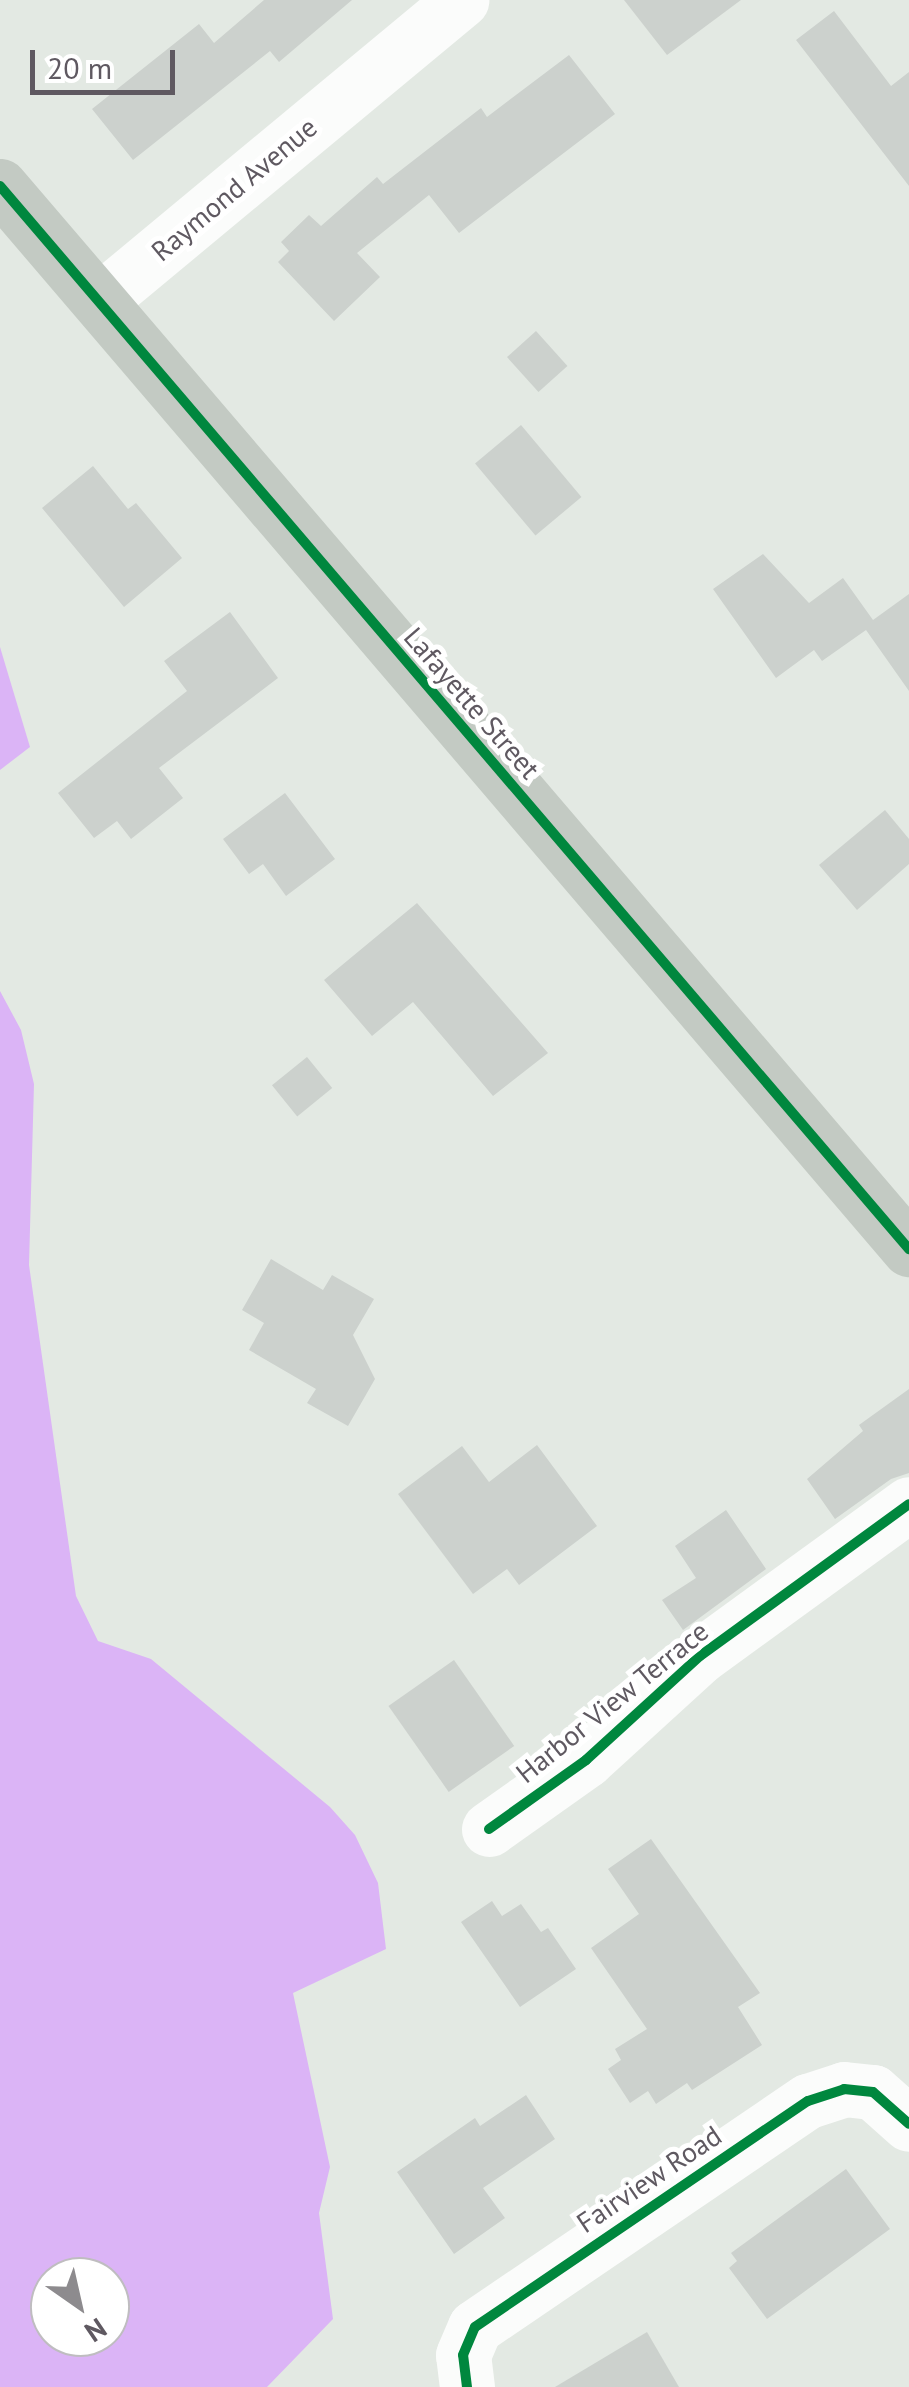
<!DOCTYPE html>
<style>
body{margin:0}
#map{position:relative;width:909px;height:2387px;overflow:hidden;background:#e3e9e3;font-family:"PT Sans",sans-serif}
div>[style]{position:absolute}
.water>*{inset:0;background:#dbb4f6}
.building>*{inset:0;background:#ccd1cd;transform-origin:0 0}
.minor>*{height:55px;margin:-27.5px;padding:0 27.5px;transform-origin:27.5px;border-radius:27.5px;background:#fbfcfb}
.major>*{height:55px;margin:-27.5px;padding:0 27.5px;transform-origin:27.5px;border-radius:27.5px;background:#c3cac3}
.cycleway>*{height:10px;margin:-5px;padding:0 5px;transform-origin:5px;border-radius:5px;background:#00873e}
span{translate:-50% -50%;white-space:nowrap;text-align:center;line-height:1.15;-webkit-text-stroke:10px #fff;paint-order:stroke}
.street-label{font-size:28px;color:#5f5961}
.north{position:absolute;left:30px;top:2257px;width:100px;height:100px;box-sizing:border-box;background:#fff;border:2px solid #bfbdc0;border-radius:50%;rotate:146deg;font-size:28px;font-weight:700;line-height:40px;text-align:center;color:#5f5961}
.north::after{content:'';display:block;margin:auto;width:35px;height:45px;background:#8d8b8e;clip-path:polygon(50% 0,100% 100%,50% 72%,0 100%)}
.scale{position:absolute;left:30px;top:50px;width:145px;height:45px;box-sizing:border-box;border:5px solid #5f5961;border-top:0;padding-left:12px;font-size:30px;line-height:35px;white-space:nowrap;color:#5f5961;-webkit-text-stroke:8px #fff;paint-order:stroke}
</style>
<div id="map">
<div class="water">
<div style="clip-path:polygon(0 647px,30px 747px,0 770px)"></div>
<div style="clip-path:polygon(evenodd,0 991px,21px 1030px,34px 1084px,29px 1265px,76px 1596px,98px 1641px,151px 1659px,330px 1807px,355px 1835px,378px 1883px,386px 1949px,293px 1993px,330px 2167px,319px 2213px,333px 2319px,267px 2387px,0 2387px,0 991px,50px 2277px,110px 2277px,110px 2337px,50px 2337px,50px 2277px)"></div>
</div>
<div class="building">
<div style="clip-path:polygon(264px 0,352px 0,279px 62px,270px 51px,133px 160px,92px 109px,199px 24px,214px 43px)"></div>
<div style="clip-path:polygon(624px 0,741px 0,667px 55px)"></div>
<div style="clip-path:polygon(834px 11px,891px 86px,909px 72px,909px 186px,796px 40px)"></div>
<div style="clip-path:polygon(569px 55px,615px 114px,459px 233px,429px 195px,357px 253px,380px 277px,334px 321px,278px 262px,289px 251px,281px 242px,309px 215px,321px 226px,377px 177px,383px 184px,481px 108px,487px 117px)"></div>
<div style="left:536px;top:331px;width:47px;height:39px;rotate:48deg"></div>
<div style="left:521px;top:425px;width:94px;height:60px;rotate:50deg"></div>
<div style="clip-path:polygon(93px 466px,128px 509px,136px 503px,182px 558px,124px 607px,42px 508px)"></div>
<div style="clip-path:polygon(763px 554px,809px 603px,843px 578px,873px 620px,909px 594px,909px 691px,866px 630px,822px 661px,814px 650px,776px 678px,713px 589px)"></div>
<div style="clip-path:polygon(230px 612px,278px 678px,159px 768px,183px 798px,131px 839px,117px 821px,94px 838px,58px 793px,187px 691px,164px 661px)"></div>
<div style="clip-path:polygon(285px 793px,335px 859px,286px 896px,263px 864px,249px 874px,223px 839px)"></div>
<div style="clip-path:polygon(885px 810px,909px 839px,909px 864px,857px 910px,819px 865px)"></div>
<div style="clip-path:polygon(417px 903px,548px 1053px,493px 1096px,413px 1002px,372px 1036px,324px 980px)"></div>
<div style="left:307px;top:1057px;width:40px;height:45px;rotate:51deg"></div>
<div style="clip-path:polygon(271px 1259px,323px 1290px,332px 1275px,374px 1299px,353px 1335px,375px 1379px,348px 1426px,307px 1403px,316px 1389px,249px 1350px,264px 1323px,242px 1310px)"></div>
<div style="clip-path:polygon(909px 1389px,909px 1473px,891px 1479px,835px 1519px,807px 1479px,863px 1431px,859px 1425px)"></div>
<div style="clip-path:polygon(537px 1445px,597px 1526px,519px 1585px,507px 1569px,473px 1594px,398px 1494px,462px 1446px,489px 1482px)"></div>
<div style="clip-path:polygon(726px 1510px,766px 1569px,683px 1630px,662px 1600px,696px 1578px,675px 1546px)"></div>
<div style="left:454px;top:1660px;width:105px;height:80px;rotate:55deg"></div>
<div style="clip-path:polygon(651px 1839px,760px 1993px,738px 2007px,762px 2045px,692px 2090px,687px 2083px,656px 2104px,648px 2091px,630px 2103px,608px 2069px,621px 2060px,615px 2049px,647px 2029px,591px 1948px,639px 1914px,608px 1869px)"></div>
<div style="clip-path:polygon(492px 1901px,502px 1916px,521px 1904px,541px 1932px,548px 1928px,576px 1969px,520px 2007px,461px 1922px)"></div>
<div style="clip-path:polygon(526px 2095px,555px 2139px,483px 2188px,505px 2218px,454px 2254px,397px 2172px,475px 2118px,480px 2126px)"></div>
<div style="clip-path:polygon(846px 2169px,890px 2229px,767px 2319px,729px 2268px,737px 2261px,731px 2253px)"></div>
<div style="clip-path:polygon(647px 2332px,679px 2387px,555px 2387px)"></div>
</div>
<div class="minor">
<div style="left:99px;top:301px;width:471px;rotate:-39.7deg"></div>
<div style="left:489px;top:1829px;width:119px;rotate:-35.4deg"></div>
<div style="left:586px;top:1760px;width:154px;rotate:-42.4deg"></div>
<div style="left:700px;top:1656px;width:258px;rotate:-36deg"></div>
<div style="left:467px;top:2387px;width:32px;rotate:-97deg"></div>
<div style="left:463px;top:2355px;width:30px;rotate:-67deg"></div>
<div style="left:475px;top:2327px;width:402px;rotate:-34.2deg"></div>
<div style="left:808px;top:2101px;width:38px;rotate:-18deg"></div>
<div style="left:844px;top:2089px;width:29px;rotate:6deg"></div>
<div style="left:873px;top:2092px;width:48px;rotate:41.6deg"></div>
</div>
<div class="major">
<div style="left:0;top:186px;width:1399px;rotate:49.47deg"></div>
</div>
<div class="cycleway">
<div style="left:0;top:186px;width:1399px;rotate:49.47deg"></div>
<div style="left:489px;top:1829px;width:119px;rotate:-35.4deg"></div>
<div style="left:586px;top:1760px;width:154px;rotate:-42.4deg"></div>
<div style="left:700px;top:1656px;width:258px;rotate:-36deg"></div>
<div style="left:467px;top:2387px;width:32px;rotate:-97deg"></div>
<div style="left:463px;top:2355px;width:30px;rotate:-67deg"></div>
<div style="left:475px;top:2327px;width:402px;rotate:-34.2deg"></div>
<div style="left:808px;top:2101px;width:38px;rotate:-18deg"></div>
<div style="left:844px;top:2089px;width:29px;rotate:6deg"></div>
<div style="left:873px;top:2092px;width:48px;rotate:41.6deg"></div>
</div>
<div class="street-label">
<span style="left:234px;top:189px;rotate:-40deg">Raymond Avenue</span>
<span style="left:472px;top:703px;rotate:49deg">Lafayette Street</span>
<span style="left:612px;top:1702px;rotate:-39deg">Harbor View Terrace</span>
<span style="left:649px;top:2179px;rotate:-34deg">Fairview Road</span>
</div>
<div class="north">N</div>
<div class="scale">20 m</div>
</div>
